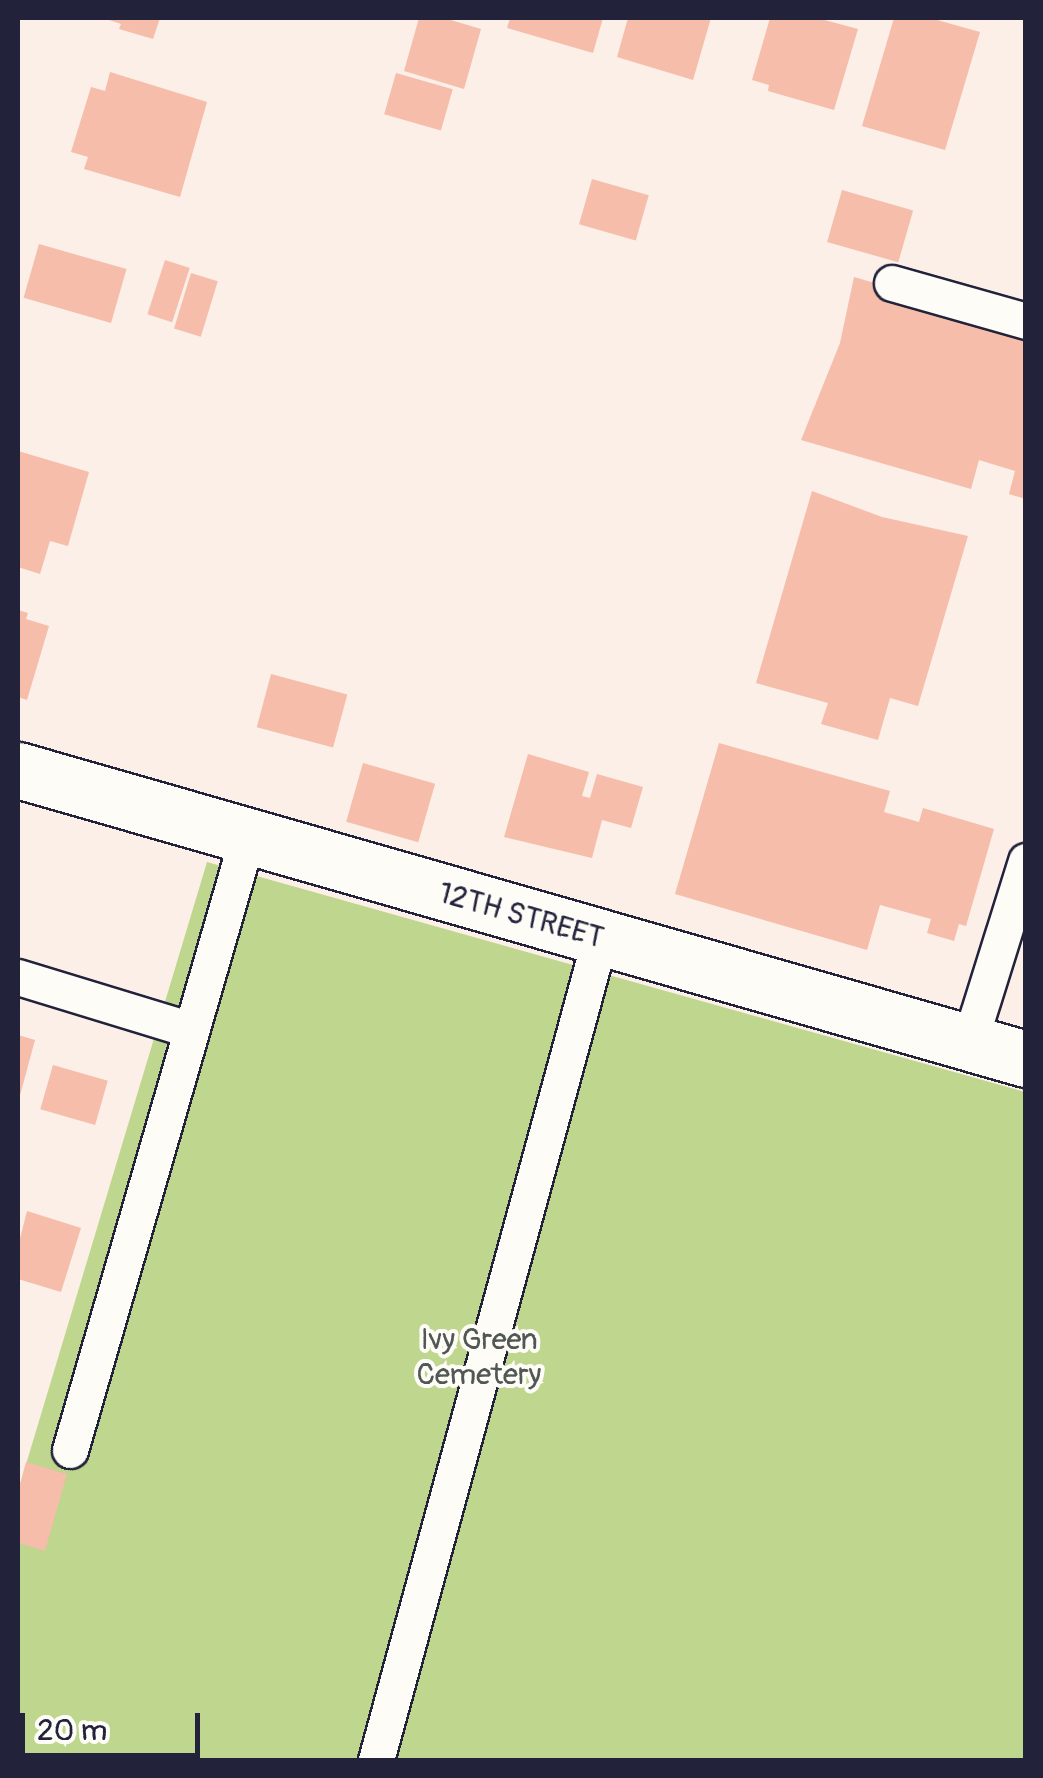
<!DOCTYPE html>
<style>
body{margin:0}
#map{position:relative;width:1043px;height:1778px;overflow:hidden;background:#fbefe8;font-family:Pangolin,sans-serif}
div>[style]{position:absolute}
.green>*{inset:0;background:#bed68d}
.building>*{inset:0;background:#f5bdaa;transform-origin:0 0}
.roads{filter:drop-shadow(2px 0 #22223b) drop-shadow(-2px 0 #22223b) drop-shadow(0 2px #22223b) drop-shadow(0 -2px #22223b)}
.lane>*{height:35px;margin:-17.5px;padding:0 17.5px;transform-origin:17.5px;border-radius:17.5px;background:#fdfcf7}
.street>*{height:55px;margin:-27.5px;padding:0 27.5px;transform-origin:27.5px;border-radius:27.5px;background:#fdfcf7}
span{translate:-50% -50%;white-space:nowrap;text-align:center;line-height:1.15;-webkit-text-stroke:8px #fdfcf7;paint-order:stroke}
.street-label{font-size:30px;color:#22223b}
.park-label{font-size:30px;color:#515854}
.frame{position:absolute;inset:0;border:20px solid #22223b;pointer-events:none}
.scale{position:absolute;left:20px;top:1713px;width:180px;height:45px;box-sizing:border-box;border:5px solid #22223b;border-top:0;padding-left:12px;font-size:30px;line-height:35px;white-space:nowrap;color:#22223b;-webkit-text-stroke:8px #fdfcf7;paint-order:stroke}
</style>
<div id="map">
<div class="green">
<div style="clip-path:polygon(207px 862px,1025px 1092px,1025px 1760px,18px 1760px,18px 1491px)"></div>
</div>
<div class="building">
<div style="clip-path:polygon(103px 18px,160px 18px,153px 39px,119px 29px,121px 24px)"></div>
<div style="clip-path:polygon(419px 18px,444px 18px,481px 29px,464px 89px,404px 71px)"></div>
<div style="clip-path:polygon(510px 18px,603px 18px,593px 53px,507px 28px)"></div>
<div style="clip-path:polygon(628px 18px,711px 18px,693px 80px,617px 57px)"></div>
<div style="clip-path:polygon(770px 18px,817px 18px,858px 29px,834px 110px,768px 91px,769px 85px,752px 80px)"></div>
<div style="clip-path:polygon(894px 18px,930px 18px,980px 32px,945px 150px,862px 126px)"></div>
<div style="clip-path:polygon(110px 72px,207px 102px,180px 197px,84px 169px,88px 157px,71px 152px,91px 87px,105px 91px)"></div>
<div style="left:396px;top:73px;width:59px;height:43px;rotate:16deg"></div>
<div style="left:592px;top:179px;width:59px;height:47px;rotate:16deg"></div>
<div style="left:842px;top:190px;width:74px;height:54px;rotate:16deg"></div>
<div style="left:39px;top:244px;width:91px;height:56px;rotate:16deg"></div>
<div style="left:165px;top:260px;width:26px;height:57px;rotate:18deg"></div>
<div style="left:191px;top:273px;width:28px;height:58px;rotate:17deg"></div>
<div style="clip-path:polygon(854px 277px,1026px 327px,1026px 499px,1009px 494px,1015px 471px,979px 460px,971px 489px,801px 440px,840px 343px)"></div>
<div style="clip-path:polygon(18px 451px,89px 472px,68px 546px,50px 541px,40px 574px,18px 567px)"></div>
<div style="clip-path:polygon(812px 491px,882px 517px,968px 536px,918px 706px,890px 698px,878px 740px,821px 724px,828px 703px,756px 683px)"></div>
<div style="clip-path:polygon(18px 610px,28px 613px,26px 619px,49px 626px,27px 700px,18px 697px)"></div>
<div style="left:271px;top:674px;width:79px;height:55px;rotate:15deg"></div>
<div style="clip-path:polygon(719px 743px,890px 791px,884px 812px,919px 822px,923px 808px,994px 829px,966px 926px,959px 924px,954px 941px,927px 933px,931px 919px,880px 905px,867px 950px,675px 894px)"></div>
<div style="clip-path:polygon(528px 754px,589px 772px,582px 796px,590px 798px,597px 774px,643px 787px,631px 828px,602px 820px,592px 858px,504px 837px)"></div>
<div style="left:363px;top:763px;width:75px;height:61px;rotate:16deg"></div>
<div style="clip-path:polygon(18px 1035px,35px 1040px,19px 1099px,18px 1099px)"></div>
<div style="left:53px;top:1065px;width:57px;height:46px;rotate:16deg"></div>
<div style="clip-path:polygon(27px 1211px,81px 1228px,61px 1292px,18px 1279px,18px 1246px)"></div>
<div style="clip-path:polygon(26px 1462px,67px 1474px,45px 1551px,18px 1543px,18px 1492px)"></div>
</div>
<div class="roads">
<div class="lane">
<div style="left:892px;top:283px;width:139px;rotate:15.8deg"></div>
<div style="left:18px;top:977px;width:181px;rotate:17deg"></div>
<div style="left:969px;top:1043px;width:191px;rotate:-72.6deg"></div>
<div style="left:70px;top:1450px;width:637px;rotate:-73.87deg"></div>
<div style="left:376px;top:1760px;width:852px;rotate:-74.76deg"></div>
</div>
<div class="street">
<div style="left:18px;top:770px;width:1049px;rotate:16deg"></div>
</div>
</div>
<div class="street-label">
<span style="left:521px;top:916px;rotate:16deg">12TH STREET</span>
</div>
<div class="park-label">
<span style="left:479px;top:1357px">Ivy Green<br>Cemetery</span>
</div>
<div class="frame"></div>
<div class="scale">20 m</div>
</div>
